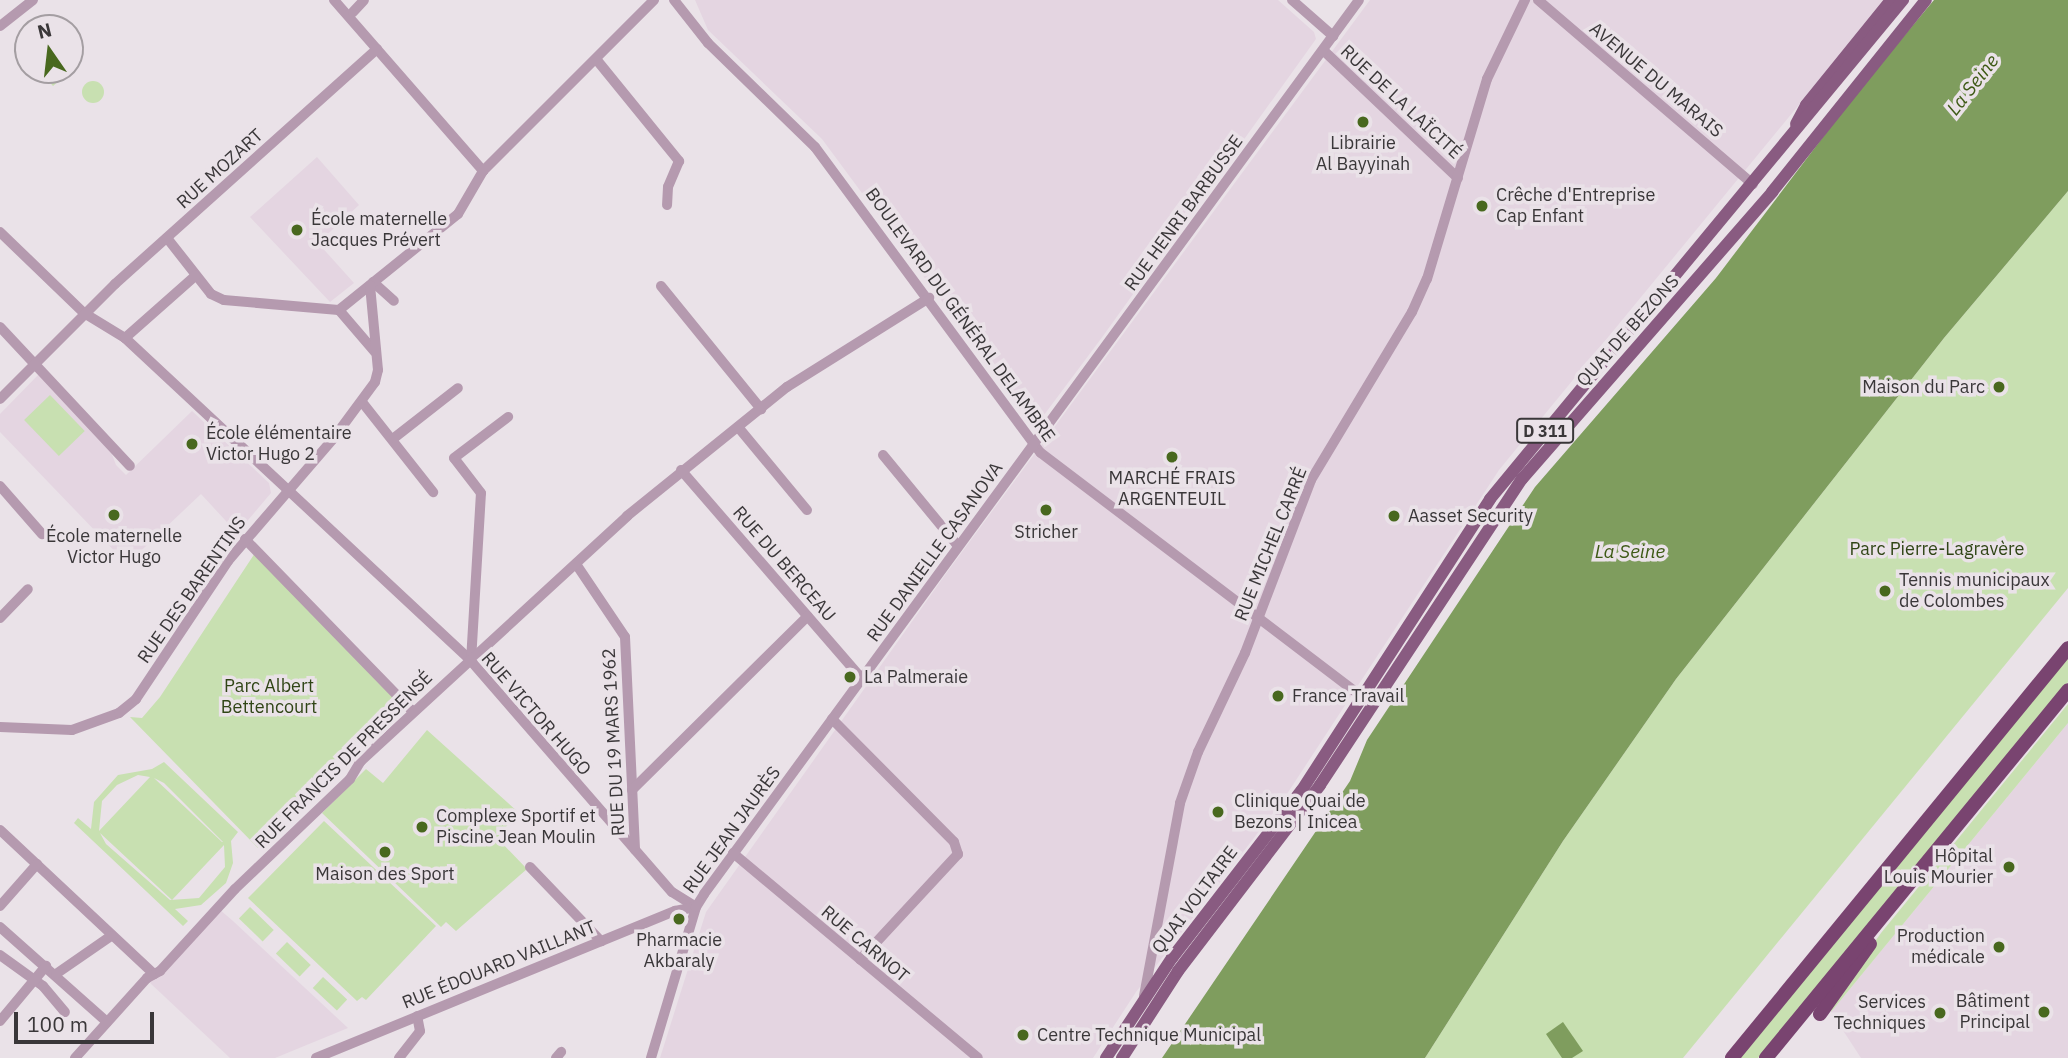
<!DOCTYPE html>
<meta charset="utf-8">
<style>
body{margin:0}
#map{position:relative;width:2068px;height:1058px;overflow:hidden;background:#eae2e8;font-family:"IBM Plex Sans",sans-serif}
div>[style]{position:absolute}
.built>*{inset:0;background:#e4d5e1}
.green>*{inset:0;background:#c8e0b1;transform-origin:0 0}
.round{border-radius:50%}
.water>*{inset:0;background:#7f9d5e}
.minor>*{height:10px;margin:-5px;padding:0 5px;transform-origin:5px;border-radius:5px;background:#b59aaf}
.major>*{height:12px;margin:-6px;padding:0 6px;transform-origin:6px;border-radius:6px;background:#895b81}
.highway>*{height:14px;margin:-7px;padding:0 7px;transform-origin:7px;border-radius:7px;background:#794470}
.dots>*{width:19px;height:19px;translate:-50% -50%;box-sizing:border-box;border:4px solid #eae2e8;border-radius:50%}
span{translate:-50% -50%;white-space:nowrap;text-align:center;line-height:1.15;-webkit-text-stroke:7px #eae2e8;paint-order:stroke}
.shield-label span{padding:2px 5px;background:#eae2e8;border:2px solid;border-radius:5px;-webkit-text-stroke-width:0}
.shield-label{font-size:16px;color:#3a3739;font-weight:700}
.street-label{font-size:18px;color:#3a3739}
.poi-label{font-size:18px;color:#3a3739}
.left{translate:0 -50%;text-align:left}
.right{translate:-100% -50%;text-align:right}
.park-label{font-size:18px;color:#304516}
.water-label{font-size:19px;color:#3e5a16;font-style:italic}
.north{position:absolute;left:14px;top:14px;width:70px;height:70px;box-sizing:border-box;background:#eae2e8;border:2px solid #a49ea2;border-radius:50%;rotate:346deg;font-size:19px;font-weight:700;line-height:28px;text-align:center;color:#3a3739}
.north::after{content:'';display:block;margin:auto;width:24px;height:32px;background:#48681e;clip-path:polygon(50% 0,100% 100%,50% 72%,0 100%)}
.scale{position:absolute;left:14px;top:1012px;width:140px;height:32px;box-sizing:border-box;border:4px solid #3a3739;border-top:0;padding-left:9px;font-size:21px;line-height:24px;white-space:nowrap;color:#3a3739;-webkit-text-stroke:5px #eae2e8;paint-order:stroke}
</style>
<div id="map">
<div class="built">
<div style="clip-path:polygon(695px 0,1278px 0,1314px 32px,1316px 39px,1103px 336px,1041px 419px,1032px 423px,822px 139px,708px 30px)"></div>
<div style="clip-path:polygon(1370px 0,1885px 0,1499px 470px,1283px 800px,1136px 992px,1093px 1058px,660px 1058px,706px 912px,945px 575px)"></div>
<div style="clip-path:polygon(317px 157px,359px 205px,318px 243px,354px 283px,330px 302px,250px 217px)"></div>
<div style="clip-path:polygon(40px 373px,108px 444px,116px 465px,126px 475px,192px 411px,269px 483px,271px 493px,237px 533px,201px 494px,127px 564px,0 432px,0 414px)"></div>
<div style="clip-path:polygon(2068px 723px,2068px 1058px,1861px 1058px,1831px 1012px)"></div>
<div style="clip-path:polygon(219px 909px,233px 921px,348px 1028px,275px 1058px,230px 1058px,149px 982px)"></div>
</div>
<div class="green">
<div style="clip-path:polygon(70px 60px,75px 67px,53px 86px,41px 73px,70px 70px)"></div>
<div class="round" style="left:82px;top:81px;width:22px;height:22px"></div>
<div style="clip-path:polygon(2068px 191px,2068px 588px,1683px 1058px,1425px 1058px,1563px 841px,1676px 679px,1944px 338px)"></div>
<div style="left:50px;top:395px;width:50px;height:36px;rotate:46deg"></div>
<div style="clip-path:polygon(255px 553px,410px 703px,387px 725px,375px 725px,320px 777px,263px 834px,266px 839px,258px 848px,130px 717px,142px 718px,160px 697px)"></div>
<div style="clip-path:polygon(2068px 656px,2068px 682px,1758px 1058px,1739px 1058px)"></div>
<div style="clip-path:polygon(2068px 704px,2068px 723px,1831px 1012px,1833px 1000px,1881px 933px)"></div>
<div style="clip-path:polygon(427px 730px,518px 812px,497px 838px,527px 869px,456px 931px,446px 922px,441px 927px,322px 813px,366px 769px,383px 783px)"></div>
<div style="clip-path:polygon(evenodd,164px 762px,238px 832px,231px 841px,233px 863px,226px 883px,201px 905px,175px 909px,188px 921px,183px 926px,74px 823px,78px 818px,91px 829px,94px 802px,118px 775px,152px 769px,164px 762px,138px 775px,150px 777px,99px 831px,102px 801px,117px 785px,138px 775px,164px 762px,154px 778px,164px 783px,223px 842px,222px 842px,154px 778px,164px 762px,100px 833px,172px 900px,224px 845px,225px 867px,199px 898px,170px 900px,106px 844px,100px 833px)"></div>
<div style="clip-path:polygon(324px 821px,436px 926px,366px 1000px,362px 997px,357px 1001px,248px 898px)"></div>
<div style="left:250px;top:907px;width:33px;height:16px;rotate:44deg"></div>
<div style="left:287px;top:942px;width:33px;height:16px;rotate:44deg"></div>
<div style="left:323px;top:977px;width:33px;height:15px;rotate:43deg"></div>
</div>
<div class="water">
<div style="clip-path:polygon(1934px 0,2068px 0,2068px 191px,1944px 338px,1676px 679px,1563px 841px,1425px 1058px,1162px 1058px,1350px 781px,1367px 740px,1535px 487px,1716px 278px,1858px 91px)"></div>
<div style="clip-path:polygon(1563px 1022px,1583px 1051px,1572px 1058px,1562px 1058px,1546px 1034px)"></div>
</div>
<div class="minor">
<div style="left:334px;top:0;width:227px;rotate:48.9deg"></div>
<div style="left:674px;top:0;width:55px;rotate:51.7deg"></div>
<div style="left:708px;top:43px;width:149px;rotate:44.2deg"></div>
<div style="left:815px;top:147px;width:380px;rotate:53.6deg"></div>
<div style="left:1041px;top:453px;width:403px;rotate:37.2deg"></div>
<div style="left:1292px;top:0;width:55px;rotate:41.3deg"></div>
<div style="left:1538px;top:0;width:283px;rotate:40.6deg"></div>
<div style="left:353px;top:12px;width:16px;rotate:-47deg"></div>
<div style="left:0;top:26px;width:42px;rotate:-38.2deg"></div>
<div style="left:1323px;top:50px;width:186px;rotate:43.5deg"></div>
<div style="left:596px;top:59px;width:132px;rotate:50.9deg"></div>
<div style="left:679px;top:161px;width:28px;rotate:113deg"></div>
<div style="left:668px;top:187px;width:18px;rotate:93deg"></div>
<div style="left:0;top:232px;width:117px;rotate:44deg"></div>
<div style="left:84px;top:313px;width:48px;rotate:31.4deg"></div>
<div style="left:125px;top:338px;width:473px;rotate:43deg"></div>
<div style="left:471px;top:661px;width:306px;rotate:49deg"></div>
<div style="left:672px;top:892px;width:28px;rotate:32deg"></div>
<div style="left:167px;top:238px;width:71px;rotate:51.8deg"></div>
<div style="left:211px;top:294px;width:14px;rotate:25deg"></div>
<div style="left:224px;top:300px;width:115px;rotate:5deg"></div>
<div style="left:339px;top:310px;width:55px;rotate:49.4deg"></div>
<div style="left:373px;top:282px;width:28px;rotate:42deg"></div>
<div style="left:661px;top:286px;width:159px;rotate:50.9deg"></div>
<div style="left:339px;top:310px;width:153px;rotate:-38.9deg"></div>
<div style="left:458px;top:214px;width:50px;rotate:-59.8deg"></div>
<div style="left:483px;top:171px;width:242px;rotate:-45deg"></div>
<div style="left:0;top:327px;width:190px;rotate:46.9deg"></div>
<div style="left:125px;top:338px;width:94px;rotate:-41.5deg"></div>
<div style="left:0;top:399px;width:163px;rotate:-45deg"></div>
<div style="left:115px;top:284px;width:352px;rotate:-41.9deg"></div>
<div style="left:362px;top:402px;width:115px;rotate:51.7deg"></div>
<div style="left:738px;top:427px;width:108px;rotate:50.3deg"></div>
<div style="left:394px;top:438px;width:81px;rotate:-38deg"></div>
<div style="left:883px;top:455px;width:118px;rotate:50.5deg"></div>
<div style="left:681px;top:470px;width:276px;rotate:49.1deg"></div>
<div style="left:0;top:486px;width:64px;rotate:48.8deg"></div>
<div style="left:245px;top:539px;width:240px;rotate:45.8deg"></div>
<div style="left:576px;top:564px;width:88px;rotate:56.1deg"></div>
<div style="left:625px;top:637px;width:213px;rotate:87.3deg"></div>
<div style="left:0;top:618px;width:40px;rotate:-46deg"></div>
<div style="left:471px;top:661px;width:168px;rotate:-86.6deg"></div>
<div style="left:481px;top:493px;width:44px;rotate:-127.6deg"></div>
<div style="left:454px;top:458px;width:68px;rotate:-37.2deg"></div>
<div style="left:832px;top:719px;width:173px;rotate:45.2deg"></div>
<div style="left:954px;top:842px;width:13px;rotate:72deg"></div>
<div style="left:958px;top:854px;width:144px;rotate:132.8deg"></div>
<div style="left:0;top:727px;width:72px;rotate:2.4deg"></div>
<div style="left:72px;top:730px;width:50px;rotate:-19.9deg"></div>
<div style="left:119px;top:713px;width:22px;rotate:-39deg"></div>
<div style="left:136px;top:699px;width:166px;rotate:-56.3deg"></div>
<div style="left:228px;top:561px;width:161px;rotate:-49.3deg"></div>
<div style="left:333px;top:439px;width:71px;rotate:-53.6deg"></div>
<div style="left:375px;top:382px;width:12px;rotate:-76deg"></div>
<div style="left:378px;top:370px;width:85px;rotate:-95.4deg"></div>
<div style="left:632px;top:790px;width:247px;rotate:-44.7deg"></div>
<div style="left:0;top:830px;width:211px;rotate:43.1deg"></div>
<div style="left:733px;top:853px;width:319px;rotate:39.9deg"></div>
<div style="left:530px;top:867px;width:103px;rotate:46.2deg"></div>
<div style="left:0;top:906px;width:56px;rotate:-48.6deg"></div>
<div style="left:0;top:927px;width:143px;rotate:41.6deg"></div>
<div style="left:0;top:955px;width:53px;rotate:35.8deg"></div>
<div style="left:43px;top:986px;width:34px;rotate:50deg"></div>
<div style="left:56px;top:974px;width:67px;rotate:-34.6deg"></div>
<div style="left:1144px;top:996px;width:196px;rotate:-79.4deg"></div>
<div style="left:1180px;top:803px;width:54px;rotate:-70.6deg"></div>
<div style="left:1198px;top:752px;width:110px;rotate:-64.6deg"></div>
<div style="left:1245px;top:653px;width:185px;rotate:-69.1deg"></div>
<div style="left:1311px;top:480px;width:196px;rotate:-59deg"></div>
<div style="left:1412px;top:312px;width:36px;rotate:-66deg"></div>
<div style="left:1427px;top:279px;width:209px;rotate:-73.3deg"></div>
<div style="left:1487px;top:79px;width:88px;rotate:-64.3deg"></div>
<div style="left:0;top:1021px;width:72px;rotate:-50.1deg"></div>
<div style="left:75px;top:1058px;width:108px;rotate:-48deg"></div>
<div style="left:147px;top:978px;width:15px;rotate:-28deg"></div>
<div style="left:160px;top:971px;width:111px;rotate:-47.6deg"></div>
<div style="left:235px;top:889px;width:159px;rotate:-43.7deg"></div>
<div style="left:350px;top:779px;width:21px;rotate:-59deg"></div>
<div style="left:361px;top:761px;width:362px;rotate:-42.6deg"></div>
<div style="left:627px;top:516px;width:206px;rotate:-38.9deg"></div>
<div style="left:787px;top:387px;width:168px;rotate:-32.1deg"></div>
<div style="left:316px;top:1058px;width:388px;rotate:-22.3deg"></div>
<div style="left:675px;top:911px;width:21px;rotate:-11deg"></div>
<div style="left:399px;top:1058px;width:34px;rotate:-52deg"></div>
<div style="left:420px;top:1031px;width:15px;rotate:-101deg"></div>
<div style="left:556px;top:1058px;width:8px;rotate:-50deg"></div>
<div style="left:651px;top:1058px;width:158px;rotate:-73.4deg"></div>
<div style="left:696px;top:907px;width:15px;rotate:-58deg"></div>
<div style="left:704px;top:894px;width:1108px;rotate:-53.77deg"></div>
</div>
<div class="major">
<div style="left:1796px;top:124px;width:21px;rotate:-62deg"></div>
<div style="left:1806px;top:105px;width:135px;rotate:-51deg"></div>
<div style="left:1106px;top:1058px;width:120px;rotate:-56.6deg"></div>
<div style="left:1172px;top:958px;width:212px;rotate:-52.3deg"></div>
<div style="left:1302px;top:790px;width:346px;rotate:-57.1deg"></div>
<div style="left:1490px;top:499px;width:648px;rotate:-50.39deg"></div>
<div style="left:1122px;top:1058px;width:103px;rotate:-57.2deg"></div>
<div style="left:1178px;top:971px;width:234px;rotate:-52.6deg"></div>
<div style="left:1320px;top:785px;width:367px;rotate:-56.6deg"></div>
<div style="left:1522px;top:479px;width:381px;rotate:-48.9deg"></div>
<div style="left:1772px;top:192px;width:246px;rotate:-51.3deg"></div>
</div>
<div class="highway">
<div style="left:1820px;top:1014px;width:86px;rotate:-54.5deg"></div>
<div style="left:1732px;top:1058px;width:530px;rotate:-50.66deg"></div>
<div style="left:1766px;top:1058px;width:476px;rotate:-50.6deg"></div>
</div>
<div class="dots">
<div style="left:1363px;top:122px;background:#48681e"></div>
<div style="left:1482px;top:206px;background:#48681e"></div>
<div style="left:297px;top:230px;background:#48681e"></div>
<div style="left:1999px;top:387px;background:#48681e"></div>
<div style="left:192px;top:444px;background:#48681e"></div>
<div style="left:1172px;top:457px;background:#48681e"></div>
<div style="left:1046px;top:510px;background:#48681e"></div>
<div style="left:114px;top:515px;background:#48681e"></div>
<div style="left:1394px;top:516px;background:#48681e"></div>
<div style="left:1885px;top:591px;background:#48681e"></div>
<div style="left:850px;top:677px;background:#48681e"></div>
<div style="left:1278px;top:696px;background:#48681e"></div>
<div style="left:1218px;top:812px;background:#48681e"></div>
<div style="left:422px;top:827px;background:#48681e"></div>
<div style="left:385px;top:852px;background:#48681e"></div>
<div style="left:2009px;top:867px;background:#48681e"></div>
<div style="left:679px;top:919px;background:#48681e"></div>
<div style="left:1999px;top:947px;background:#48681e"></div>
<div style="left:2044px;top:1012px;background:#48681e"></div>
<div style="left:1940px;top:1013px;background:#48681e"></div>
<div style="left:1023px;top:1035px;background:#48681e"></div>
</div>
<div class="shield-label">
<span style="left:1545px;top:431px">D 311</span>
</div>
<div class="street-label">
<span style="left:1656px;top:80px;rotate:40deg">AVENUE DU MARAIS</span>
<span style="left:1401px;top:102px;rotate:43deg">RUE DE LA LAÏCITÉ</span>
<span style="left:220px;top:169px;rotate:-42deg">RUE MOZART</span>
<span style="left:1184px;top:213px;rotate:-54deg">RUE HENRI BARBUSSE</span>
<span style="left:960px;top:315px;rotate:54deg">BOULEVARD DU GÉNÉRAL DELAMBRE</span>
<span style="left:1628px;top:331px;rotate:-48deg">QUAI DE BEZONS</span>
<span style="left:1271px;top:544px;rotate:-68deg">RUE MICHEL CARRÉ</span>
<span style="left:935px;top:552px;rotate:-54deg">RUE DANIELLE CASANOVA</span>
<span style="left:784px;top:564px;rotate:49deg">RUE DU BERCEAU</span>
<span style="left:192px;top:590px;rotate:-55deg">RUE DES BARENTINS</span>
<span style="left:536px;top:714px;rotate:49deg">RUE VICTOR HUGO</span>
<span style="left:614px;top:742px;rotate:-93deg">RUE DU 19 MARS 1962</span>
<span style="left:344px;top:760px;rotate:-45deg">RUE FRANCIS DE PRESSENSÉ</span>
<span style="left:732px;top:830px;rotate:-54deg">RUE JEAN JAURÈS</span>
<span style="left:1195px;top:900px;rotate:-53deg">QUAI VOLTAIRE</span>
<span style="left:865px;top:944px;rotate:40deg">RUE CARNOT</span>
<span style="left:499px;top:965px;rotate:-22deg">RUE ÉDOUARD VAILLANT</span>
</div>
<div class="poi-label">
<span style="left:1363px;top:154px">Librairie<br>Al Bayyinah</span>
<span class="left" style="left:1496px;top:206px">Crêche d'Entreprise<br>Cap Enfant</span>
<span class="left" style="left:311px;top:230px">École maternelle<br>Jacques Prévert</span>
<span class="right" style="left:1985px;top:387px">Maison du Parc</span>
<span class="left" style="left:206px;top:444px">École élémentaire<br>Victor Hugo 2</span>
<span style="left:1172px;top:489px">MARCHÉ FRAIS<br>ARGENTEUIL</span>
<span class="left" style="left:1408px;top:516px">Aasset Security</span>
<span style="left:1046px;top:532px">Stricher</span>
<span style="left:114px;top:547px">École maternelle<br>Victor Hugo</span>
<span class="left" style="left:1899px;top:591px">Tennis municipaux<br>de Colombes</span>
<span class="left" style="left:864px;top:677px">La Palmeraie</span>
<span class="left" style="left:1292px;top:696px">France Travail</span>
<span class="left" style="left:1234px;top:812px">Clinique Quai de<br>Bezons | Inicea</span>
<span class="left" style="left:436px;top:827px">Complexe Sportif et<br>Piscine Jean Moulin</span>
<span class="right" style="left:1993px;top:867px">Hôpital<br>Louis Mourier</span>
<span style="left:385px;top:874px">Maison des Sport</span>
<span class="right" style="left:1985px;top:947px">Production<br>médicale</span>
<span style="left:679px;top:951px">Pharmacie<br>Akbaraly</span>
<span class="right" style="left:2030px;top:1012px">Bâtiment<br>Principal</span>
<span class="right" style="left:1926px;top:1013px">Services<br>Techniques</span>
<span class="left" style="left:1037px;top:1035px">Centre Technique Municipal</span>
</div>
<div class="park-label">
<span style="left:1937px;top:549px">Parc Pierre-Lagravère</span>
<span style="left:269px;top:697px">Parc Albert<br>Bettencourt</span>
</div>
<div class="water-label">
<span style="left:1973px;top:85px;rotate:-52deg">La Seine</span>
<span style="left:1630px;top:552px">La Seine</span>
</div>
<div class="north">N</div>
<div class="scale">100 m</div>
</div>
